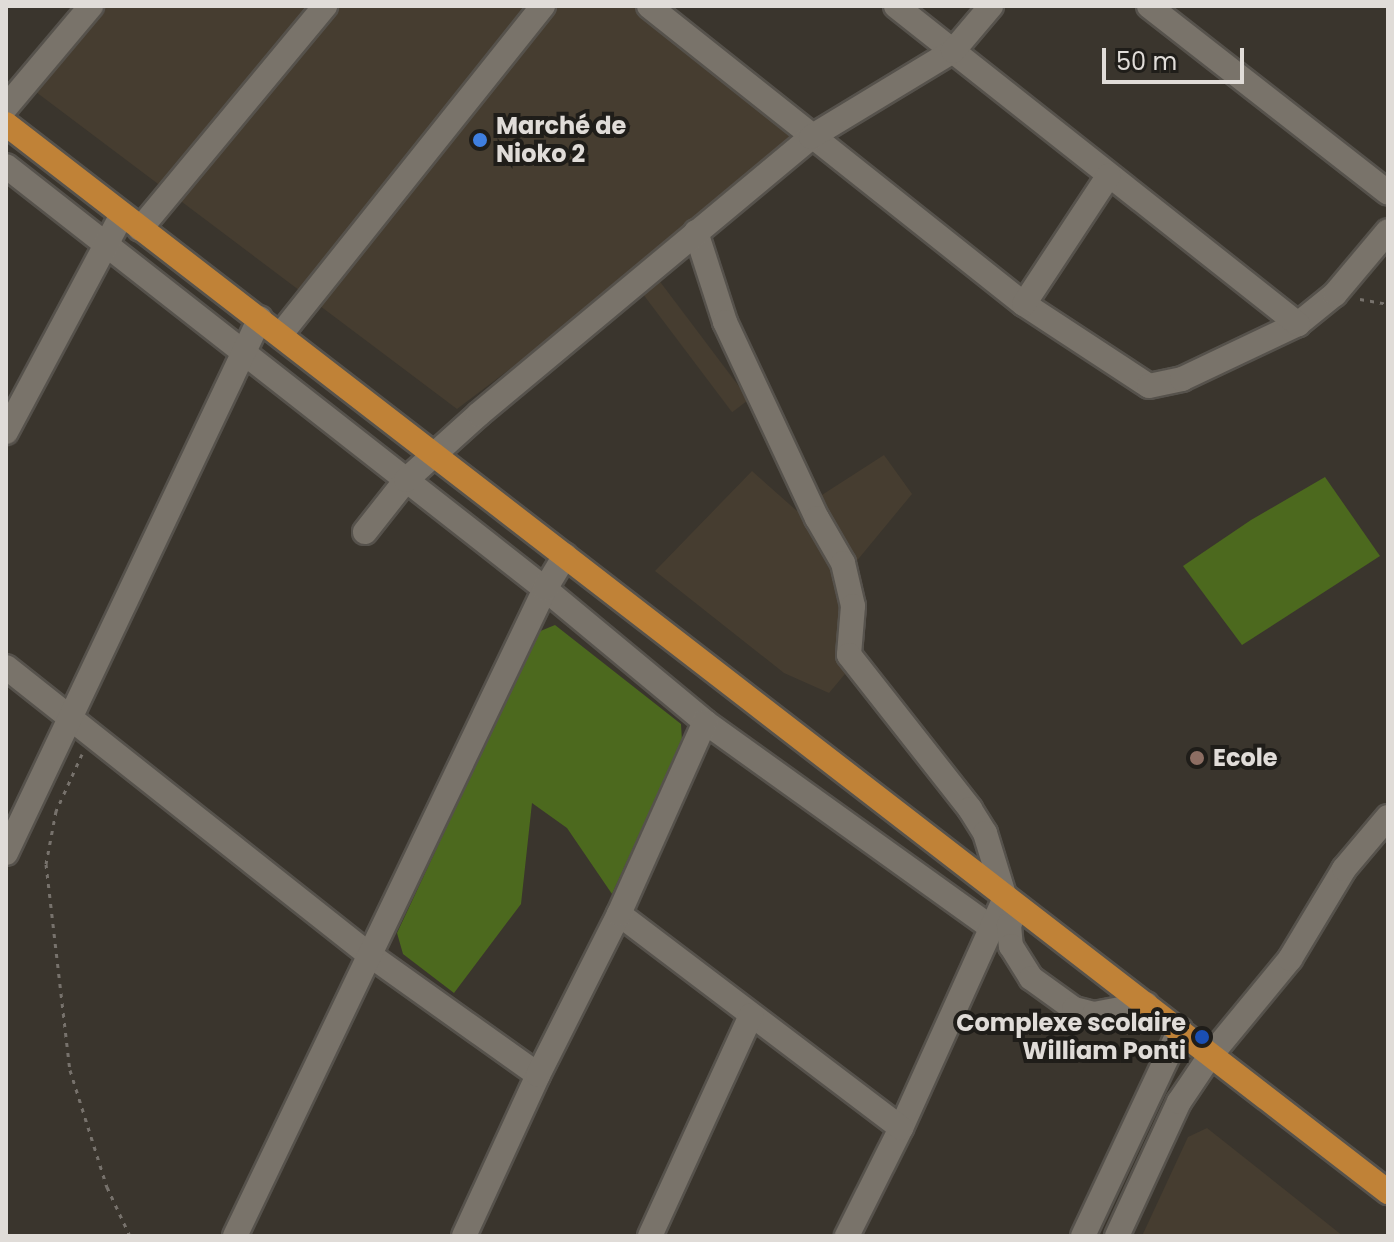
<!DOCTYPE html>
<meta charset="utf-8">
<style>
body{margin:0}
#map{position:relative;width:1394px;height:1242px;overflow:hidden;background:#3a352d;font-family:Poppins,sans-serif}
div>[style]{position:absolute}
.built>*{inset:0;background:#463d30;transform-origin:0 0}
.forest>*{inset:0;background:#4c691e}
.path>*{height:3px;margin-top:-1.5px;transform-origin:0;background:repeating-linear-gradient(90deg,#77726c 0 4px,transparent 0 10px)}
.roads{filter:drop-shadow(2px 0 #56524c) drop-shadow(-2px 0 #56524c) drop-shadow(0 2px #56524c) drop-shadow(0 -2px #56524c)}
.minor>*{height:24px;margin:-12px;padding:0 12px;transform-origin:12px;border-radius:12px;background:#79736a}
.highway>*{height:24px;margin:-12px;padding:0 12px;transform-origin:12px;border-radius:12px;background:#c08237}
.dots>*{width:22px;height:22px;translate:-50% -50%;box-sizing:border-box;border:4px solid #1f1d19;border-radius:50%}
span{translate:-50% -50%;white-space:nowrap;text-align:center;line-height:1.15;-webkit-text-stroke:8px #1f1d19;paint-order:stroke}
.poi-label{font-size:24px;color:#e0dcd8;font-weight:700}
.left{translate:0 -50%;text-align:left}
.right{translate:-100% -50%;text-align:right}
.frame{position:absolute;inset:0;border:8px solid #e0dcd8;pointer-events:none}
.scale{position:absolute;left:1102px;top:48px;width:142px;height:36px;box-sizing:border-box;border:4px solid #e0dcd8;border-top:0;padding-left:10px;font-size:24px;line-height:28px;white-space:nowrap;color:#e0dcd8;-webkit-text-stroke:6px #1f1d19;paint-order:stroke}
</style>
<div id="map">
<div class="built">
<div style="clip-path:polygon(85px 6px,651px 6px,819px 135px,457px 409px,24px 83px)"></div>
<div style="left:658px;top:279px;width:151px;height:21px;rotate:53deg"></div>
<div style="clip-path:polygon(884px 455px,912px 494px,841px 580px,850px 608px,845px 674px,829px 693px,784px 673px,655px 571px,752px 471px,797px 511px)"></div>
<div style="clip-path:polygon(1207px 1128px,1343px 1236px,1142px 1236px,1188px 1137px)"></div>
</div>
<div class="forest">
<div style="clip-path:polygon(1325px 477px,1380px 556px,1242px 645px,1183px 566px,1251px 520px)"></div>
<div style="clip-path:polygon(555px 625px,681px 724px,682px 741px,612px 894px,567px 828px,532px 803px,521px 904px,454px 993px,403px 954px,397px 933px,538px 632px)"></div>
</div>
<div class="path">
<div style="left:1360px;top:299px;width:28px;rotate:10deg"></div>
<div style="left:82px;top:754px;width:63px;rotate:114.5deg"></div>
<div style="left:56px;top:811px;width:54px;rotate:100.7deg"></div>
<div style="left:46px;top:864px;width:207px;rotate:83.4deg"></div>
<div style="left:70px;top:1070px;width:123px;rotate:72.5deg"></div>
<div style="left:107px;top:1187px;width:54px;rotate:64.9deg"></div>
</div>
<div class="roads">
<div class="minor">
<div style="left:649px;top:6px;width:479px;rotate:38.5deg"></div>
<div style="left:1024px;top:304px;width:149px;rotate:33.3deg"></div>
<div style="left:1149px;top:386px;width:34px;rotate:-12deg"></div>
<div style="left:1182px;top:379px;width:128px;rotate:-25.4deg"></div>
<div style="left:1298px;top:324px;width:48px;rotate:-39deg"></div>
<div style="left:1335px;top:294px;width:82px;rotate:-49.9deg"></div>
<div style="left:896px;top:6px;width:513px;rotate:38.35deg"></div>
<div style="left:1149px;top:6px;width:303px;rotate:38deg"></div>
<div style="left:6px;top:107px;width:132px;rotate:-49.9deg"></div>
<div style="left:6px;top:166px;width:685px;rotate:38.12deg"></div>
<div style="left:545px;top:589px;width:208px;rotate:39.7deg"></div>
<div style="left:705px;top:722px;width:351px;rotate:35.7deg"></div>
<div style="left:140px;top:229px;width:290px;rotate:-50.3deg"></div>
<div style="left:696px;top:232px;width:95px;rotate:72.1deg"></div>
<div style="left:725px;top:322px;width:217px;rotate:64.9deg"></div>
<div style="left:817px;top:518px;width:52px;rotate:60deg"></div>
<div style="left:843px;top:563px;width:44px;rotate:76.9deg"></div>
<div style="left:853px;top:606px;width:49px;rotate:94.7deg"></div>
<div style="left:849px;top:655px;width:196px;rotate:51.8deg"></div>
<div style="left:970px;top:809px;width:28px;rotate:58deg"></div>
<div style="left:985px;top:833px;width:68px;rotate:72.9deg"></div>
<div style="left:1005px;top:898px;width:252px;rotate:114.3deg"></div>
<div style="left:901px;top:1128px;width:121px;rotate:116.6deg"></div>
<div style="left:1024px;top:304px;width:154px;rotate:-56.6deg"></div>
<div style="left:281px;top:334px;width:420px;rotate:-51.4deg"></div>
<div style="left:6px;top:432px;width:246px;rotate:-61.9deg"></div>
<div style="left:365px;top:532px;width:66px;rotate:-51.7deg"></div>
<div style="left:406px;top:480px;width:98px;rotate:-42.1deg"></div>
<div style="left:479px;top:414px;width:432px;rotate:-39.8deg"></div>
<div style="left:811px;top:137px;width:166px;rotate:-31.2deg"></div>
<div style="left:953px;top:51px;width:59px;rotate:-49.8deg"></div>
<div style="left:6px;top:667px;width:464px;rotate:38.4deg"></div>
<div style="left:370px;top:955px;width:206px;rotate:35.5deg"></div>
<div style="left:6px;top:853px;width:592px;rotate:-64.6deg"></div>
<div style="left:1017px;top:907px;width:20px;rotate:114deg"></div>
<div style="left:1009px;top:925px;width:21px;rotate:85deg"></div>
<div style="left:1011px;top:946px;width:38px;rotate:58deg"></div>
<div style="left:1031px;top:978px;width:53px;rotate:35.8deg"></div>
<div style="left:1074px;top:1009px;width:21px;rotate:14deg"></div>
<div style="left:1094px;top:1014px;width:53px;rotate:-10.9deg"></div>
<div style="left:619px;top:914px;width:354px;rotate:37.2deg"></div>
<div style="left:235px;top:1236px;width:717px;rotate:-64.4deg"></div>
<div style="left:545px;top:589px;width:39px;rotate:-59deg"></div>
<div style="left:464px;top:1236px;width:177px;rotate:-65.3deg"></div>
<div style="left:538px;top:1075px;width:180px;rotate:-63.3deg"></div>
<div style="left:619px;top:914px;width:210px;rotate:-65.9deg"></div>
<div style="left:650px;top:1236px;width:243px;rotate:-65.4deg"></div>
<div style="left:1083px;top:1236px;width:228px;rotate:-64.8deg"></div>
<div style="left:1117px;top:1236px;width:148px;rotate:-65.2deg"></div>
<div style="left:1179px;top:1102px;width:55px;rotate:-56deg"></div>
<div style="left:1210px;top:1056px;width:126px;rotate:-50.5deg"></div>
<div style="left:1290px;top:959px;width:105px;rotate:-59deg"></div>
<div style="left:1344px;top:869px;width:68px;rotate:-49.8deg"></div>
</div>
<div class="highway">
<div style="left:6px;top:124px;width:1747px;rotate:37.7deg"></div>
</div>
</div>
<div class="dots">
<div style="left:480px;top:140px;background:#3f7fe0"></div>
<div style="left:1197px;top:758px;background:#8d6e63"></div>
<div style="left:1202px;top:1037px;background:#1a4fb4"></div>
</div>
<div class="poi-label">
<span class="left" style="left:496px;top:140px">Marché de<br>Nioko 2</span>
<span class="left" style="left:1213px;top:758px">Ecole</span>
<span class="right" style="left:1186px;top:1037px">Complexe scolaire<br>William Ponti</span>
</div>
<div class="frame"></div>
<div class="scale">50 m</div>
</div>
